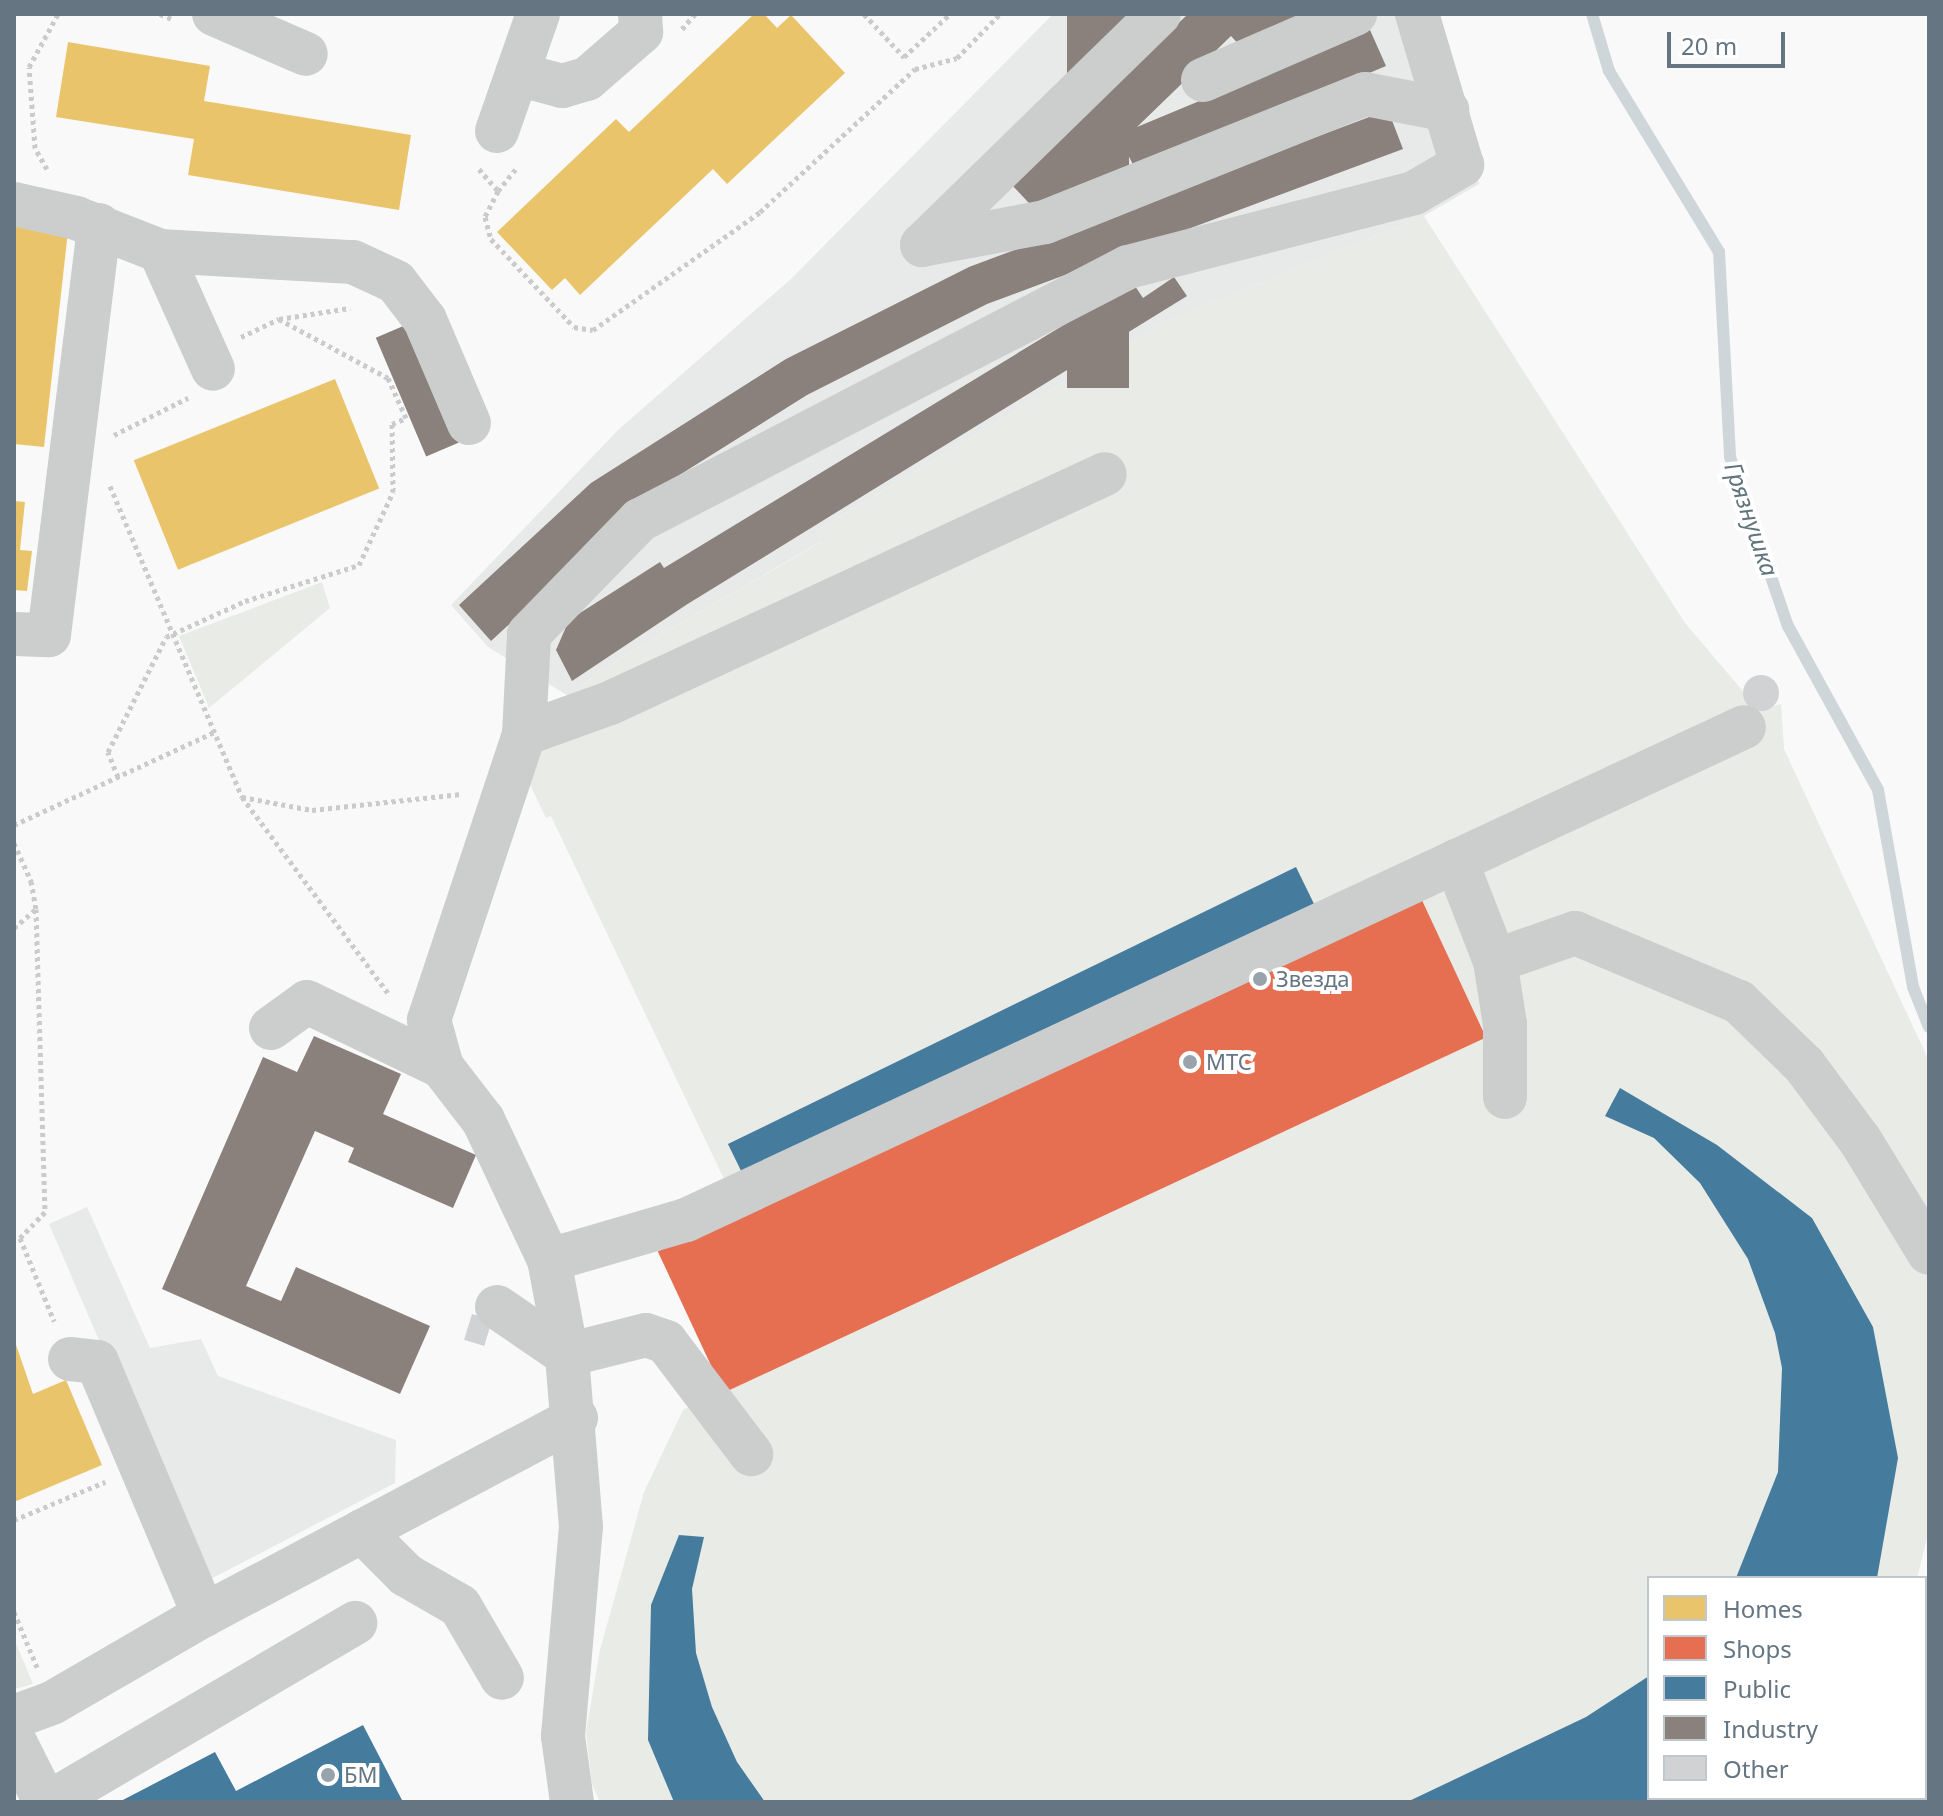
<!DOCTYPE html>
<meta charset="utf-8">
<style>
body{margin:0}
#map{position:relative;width:1943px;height:1816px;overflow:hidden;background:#f9f9f9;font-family:"Noto Sans",sans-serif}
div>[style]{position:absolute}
.built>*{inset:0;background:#e8e9e9}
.green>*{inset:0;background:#e8ebe6}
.homes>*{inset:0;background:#e9c46a;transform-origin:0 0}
.shops>*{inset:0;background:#e76f51;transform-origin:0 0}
.public>*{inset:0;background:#457b9d;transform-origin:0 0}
.industry>*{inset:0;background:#8a817c;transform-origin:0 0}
.stream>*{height:12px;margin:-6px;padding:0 6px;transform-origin:6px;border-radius:6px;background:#ced6da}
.building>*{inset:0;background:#d0d2d3;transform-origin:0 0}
.round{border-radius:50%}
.path>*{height:5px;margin-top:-2.5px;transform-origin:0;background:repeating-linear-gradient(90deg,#cacbcc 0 4px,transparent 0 8px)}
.minor>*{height:44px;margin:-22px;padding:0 22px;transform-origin:22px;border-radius:22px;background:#cccece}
.dots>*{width:22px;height:22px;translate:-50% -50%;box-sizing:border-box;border:4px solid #fff;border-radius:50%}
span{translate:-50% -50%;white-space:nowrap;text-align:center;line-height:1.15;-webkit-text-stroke:8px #fff;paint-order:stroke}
.poi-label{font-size:22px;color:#657582}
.left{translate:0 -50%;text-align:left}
.water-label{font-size:24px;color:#60747c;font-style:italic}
.frame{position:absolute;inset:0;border:16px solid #657582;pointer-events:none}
.legend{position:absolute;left:1647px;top:1576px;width:280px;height:224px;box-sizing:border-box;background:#fff;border:2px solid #c1c8cd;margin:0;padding:10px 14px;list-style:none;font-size:24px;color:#657582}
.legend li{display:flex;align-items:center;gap:16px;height:40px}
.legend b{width:40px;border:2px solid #c1c8cd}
.scale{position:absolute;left:1667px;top:32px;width:118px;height:36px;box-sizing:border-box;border:4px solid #657582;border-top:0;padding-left:10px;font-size:24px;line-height:28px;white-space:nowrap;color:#657582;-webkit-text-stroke:6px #fff;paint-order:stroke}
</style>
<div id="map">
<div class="built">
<div style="clip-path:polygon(1053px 14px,1440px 14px,1479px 184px,1424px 216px,1160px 324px,816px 531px,822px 541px,598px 671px,570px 697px,488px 647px,451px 605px,618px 430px,791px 279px)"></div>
<div style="clip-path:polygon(87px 1207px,150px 1348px,201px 1339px,218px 1376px,396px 1440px,395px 1483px,203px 1583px,49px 1224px)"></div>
</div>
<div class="green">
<div style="clip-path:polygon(1424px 216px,1685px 623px,1742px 690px,1749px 708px,1759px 711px,1781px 704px,1784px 749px,1929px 1061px,1929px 1530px,1917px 1578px,1649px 1578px,1649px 1798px,1788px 1798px,1785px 1802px,600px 1802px,592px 1784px,586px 1732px,600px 1650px,644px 1492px,683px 1410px,723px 1391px,658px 1251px,693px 1235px,724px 1179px,551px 816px,546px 818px,521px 766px,570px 697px,598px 671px,821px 542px,816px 531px,1160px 324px)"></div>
<div style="clip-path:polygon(322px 582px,330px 608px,209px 708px,179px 636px)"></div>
<div style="clip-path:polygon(14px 1639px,33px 1684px,14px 1689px)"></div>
</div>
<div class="homes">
<div style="clip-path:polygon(754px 14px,764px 14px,777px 28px,791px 15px,845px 73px,727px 184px,713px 169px,580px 295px,565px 278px,552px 290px,497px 232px,616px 119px,629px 132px)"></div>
<div style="clip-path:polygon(68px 42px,210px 66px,204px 101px,411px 135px,399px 210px,188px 175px,194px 139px,56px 117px)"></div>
<div style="clip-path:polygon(14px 225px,68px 231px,44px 447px,14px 444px)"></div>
<div style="left:335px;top:379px;width:118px;height:217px;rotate:68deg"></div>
<div style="clip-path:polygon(14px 501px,25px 502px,20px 550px,32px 551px,27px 591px,14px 590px)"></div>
<div style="clip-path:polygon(14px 1339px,33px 1394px,66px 1380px,102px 1465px,14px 1502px)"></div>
</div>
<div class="shops">
<div style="left:1420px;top:896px;width:156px;height:841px;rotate:65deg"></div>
</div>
<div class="public">
<div style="left:1296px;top:867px;width:49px;height:632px;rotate:64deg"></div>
<div style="clip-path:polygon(1620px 1088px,1717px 1145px,1812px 1218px,1873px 1327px,1898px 1458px,1877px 1578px,1736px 1578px,1778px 1472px,1782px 1368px,1775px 1333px,1748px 1259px,1700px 1183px,1654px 1138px,1605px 1116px)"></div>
<div style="clip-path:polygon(679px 1535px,704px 1537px,692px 1589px,696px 1653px,712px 1707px,737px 1762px,765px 1802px,674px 1802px,648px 1740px,651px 1605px)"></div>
<div style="clip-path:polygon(1649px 1676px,1649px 1798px,1723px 1798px,1717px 1802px,1407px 1802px,1586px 1717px)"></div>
<div style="clip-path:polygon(363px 1725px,403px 1802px,119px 1802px,215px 1752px,236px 1791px)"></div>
</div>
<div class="industry">
<div style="left:1067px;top:14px;width:62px;height:374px"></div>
<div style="clip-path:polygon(1188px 14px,1309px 14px,1245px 51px,1231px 36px,1137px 127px,1370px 30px,1386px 66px,1136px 171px,1122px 142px,1041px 216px,1011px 184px)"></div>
<div style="clip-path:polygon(1388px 110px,1403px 149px,987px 304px,807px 395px,619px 513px,623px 519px,491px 641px,459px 605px,591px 483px,786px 359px,969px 267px)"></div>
<div style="clip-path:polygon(1174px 277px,1187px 296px,686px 605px,572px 681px,556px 650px,569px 620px,660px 562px,664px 568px,1133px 283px,1143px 298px)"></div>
<div style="left:408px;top:324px;width:129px;height:35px;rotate:67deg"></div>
<div style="clip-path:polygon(314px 1036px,401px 1074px,383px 1114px,476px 1155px,453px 1208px,348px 1162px,354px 1148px,315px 1131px,246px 1286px,281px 1301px,296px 1267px,430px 1326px,400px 1394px,162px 1289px,263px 1057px,297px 1072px)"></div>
</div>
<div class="stream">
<div style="left:1592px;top:14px;width:59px;rotate:73.4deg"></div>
<div style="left:1609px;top:71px;width:212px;rotate:58.7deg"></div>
<div style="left:1719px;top:252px;width:205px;rotate:86.9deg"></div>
<div style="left:1730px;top:457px;width:179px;rotate:71.1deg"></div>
<div style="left:1788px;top:626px;width:187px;rotate:61.2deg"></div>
<div style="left:1878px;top:790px;width:200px;rotate:79.9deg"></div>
<div style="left:1913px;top:987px;width:43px;rotate:68.2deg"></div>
</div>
<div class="building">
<div class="round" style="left:1743px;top:675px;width:36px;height:36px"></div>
<div style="left:472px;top:1314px;width:21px;height:27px;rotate:17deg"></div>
</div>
<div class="path">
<div style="left:160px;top:14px;width:15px;rotate:23deg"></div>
<div style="left:864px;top:14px;width:59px;rotate:47.1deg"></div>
<div style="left:904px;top:57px;width:63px;rotate:-43.1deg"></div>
<div style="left:682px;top:29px;width:20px;rotate:-49deg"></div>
<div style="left:47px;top:169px;width:24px;rotate:-120deg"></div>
<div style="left:35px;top:148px;width:81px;rotate:-94.2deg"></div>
<div style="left:29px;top:67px;width:60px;rotate:-61.3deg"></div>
<div style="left:479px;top:169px;width:29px;rotate:49deg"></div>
<div style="left:498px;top:191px;width:28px;rotate:-51deg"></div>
<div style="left:498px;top:191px;width:29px;rotate:117deg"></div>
<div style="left:485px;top:217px;width:23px;rotate:75deg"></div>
<div style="left:491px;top:239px;width:121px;rotate:46.7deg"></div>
<div style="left:574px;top:327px;width:19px;rotate:9deg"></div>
<div style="left:593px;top:330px;width:204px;rotate:-35.2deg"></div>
<div style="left:760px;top:212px;width:211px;rotate:-42.7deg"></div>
<div style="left:915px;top:69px;width:43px;rotate:-14.7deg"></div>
<div style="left:957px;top:58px;width:62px;rotate:-45.7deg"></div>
<div style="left:241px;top:337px;width:42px;rotate:-25.3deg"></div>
<div style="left:279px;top:319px;width:72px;rotate:-8.8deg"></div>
<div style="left:114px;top:435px;width:83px;rotate:-26.6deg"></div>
<div style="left:110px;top:486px;width:338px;rotate:67deg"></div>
<div style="left:242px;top:797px;width:244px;rotate:53.3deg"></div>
<div style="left:118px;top:777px;width:27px;rotate:-112deg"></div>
<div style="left:108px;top:752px;width:129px;rotate:-63.2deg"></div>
<div style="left:166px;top:637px;width:87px;rotate:-24.5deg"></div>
<div style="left:245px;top:601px;width:120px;rotate:-17.5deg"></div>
<div style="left:359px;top:565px;width:81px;rotate:-65deg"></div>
<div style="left:393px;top:492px;width:68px;rotate:-90.8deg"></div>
<div style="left:392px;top:424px;width:15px;rotate:-23deg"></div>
<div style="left:406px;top:418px;width:44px;rotate:-114.2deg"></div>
<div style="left:388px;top:378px;width:124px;rotate:-151.6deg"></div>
<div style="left:242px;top:797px;width:71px;rotate:10.5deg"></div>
<div style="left:312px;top:810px;width:150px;rotate:-6.1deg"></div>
<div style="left:14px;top:825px;width:221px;rotate:-24.9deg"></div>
<div style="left:14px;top:843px;width:42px;rotate:65.9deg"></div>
<div style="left:31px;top:881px;width:28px;rotate:80deg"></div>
<div style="left:36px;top:909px;width:303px;rotate:88.3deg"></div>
<div style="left:45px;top:1212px;width:36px;rotate:134deg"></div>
<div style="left:20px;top:1238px;width:90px;rotate:67.7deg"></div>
<div style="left:14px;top:928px;width:28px;rotate:-41deg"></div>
<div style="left:14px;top:1520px;width:99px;rotate:-22.7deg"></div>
<div style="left:14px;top:1612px;width:60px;rotate:67.3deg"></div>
</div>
<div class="minor">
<div style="left:214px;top:14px;width:100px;rotate:23.5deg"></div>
<div style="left:1159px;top:14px;width:331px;rotate:135.7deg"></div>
<div style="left:922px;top:245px;width:125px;rotate:-10.6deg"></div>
<div style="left:1045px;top:222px;width:345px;rotate:-21.8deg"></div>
<div style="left:1365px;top:94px;width:84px;rotate:11deg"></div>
<div style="left:517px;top:74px;width:47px;rotate:14.9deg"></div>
<div style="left:562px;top:86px;width:26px;rotate:-16deg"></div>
<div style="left:587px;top:79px;width:72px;rotate:-41deg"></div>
<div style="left:641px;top:32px;width:18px;rotate:-93deg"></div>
<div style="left:1203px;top:80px;width:166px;rotate:-23.5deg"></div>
<div style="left:497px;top:131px;width:124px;rotate:-70.7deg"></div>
<div style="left:14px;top:204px;width:64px;rotate:12.7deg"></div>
<div style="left:76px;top:218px;width:90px;rotate:21.4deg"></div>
<div style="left:160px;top:251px;width:193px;rotate:3.3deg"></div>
<div style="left:353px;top:262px;width:47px;rotate:24.9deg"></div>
<div style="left:396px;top:282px;width:48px;rotate:52.7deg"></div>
<div style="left:425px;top:320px;width:112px;rotate:66.9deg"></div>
<div style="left:160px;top:251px;width:129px;rotate:65.8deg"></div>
<div style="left:14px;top:634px;width:35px;rotate:2deg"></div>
<div style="left:49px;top:635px;width:413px;rotate:-83deg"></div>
<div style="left:524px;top:734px;width:91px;rotate:-19.8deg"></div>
<div style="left:610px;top:703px;width:545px;rotate:-24.83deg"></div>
<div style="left:1456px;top:861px;width:107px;rotate:68.7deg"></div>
<div style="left:1495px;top:961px;width:64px;rotate:81deg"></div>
<div style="left:1505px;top:1024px;width:73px;rotate:90deg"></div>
<div style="left:1495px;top:961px;width:85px;rotate:-19.3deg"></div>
<div style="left:1575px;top:933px;width:178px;rotate:22.8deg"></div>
<div style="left:1739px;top:1002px;width:91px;rotate:44.1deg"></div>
<div style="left:1804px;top:1065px;width:94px;rotate:53.3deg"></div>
<div style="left:1860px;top:1140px;width:132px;rotate:58.6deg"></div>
<div style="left:271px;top:1028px;width:44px;rotate:-35.8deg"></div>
<div style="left:307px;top:1002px;width:150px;rotate:25.7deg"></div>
<div style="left:549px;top:1260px;width:143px;rotate:-16.3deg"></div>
<div style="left:686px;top:1220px;width:1167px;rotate:-24.98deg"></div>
<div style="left:497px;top:1307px;width:85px;rotate:34.4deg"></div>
<div style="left:567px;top:1355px;width:81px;rotate:-14.2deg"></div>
<div style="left:646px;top:1335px;width:21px;rotate:19deg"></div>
<div style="left:666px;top:1342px;width:141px;rotate:52.8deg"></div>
<div style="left:70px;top:1359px;width:27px;rotate:6deg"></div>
<div style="left:97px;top:1362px;width:275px;rotate:67.1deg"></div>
<div style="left:362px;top:1531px;width:62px;rotate:45deg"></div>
<div style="left:406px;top:1575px;width:62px;rotate:29.9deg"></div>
<div style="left:460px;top:1606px;width:83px;rotate:59.7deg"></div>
<div style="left:14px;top:1717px;width:40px;rotate:-20.2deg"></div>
<div style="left:52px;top:1703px;width:176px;rotate:-30.1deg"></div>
<div style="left:204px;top:1615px;width:421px;rotate:-27.9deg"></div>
<div style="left:1925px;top:1728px;width:6px;rotate:-45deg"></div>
<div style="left:14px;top:1740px;width:69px;rotate:63.4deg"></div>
<div style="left:50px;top:1802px;width:354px;rotate:-30.4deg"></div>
<div style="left:572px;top:1802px;width:67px;rotate:-97.8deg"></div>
<div style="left:563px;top:1736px;width:210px;rotate:-85.1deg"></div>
<div style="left:581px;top:1527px;width:173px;rotate:-94.7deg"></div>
<div style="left:567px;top:1355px;width:97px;rotate:-100.7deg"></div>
<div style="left:549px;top:1260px;width:155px;rotate:-115.2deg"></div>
<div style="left:483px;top:1120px;width:67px;rotate:-127.7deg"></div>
<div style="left:442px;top:1067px;width:49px;rotate:-105.5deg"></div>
<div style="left:429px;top:1020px;width:301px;rotate:-71.6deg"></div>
<div style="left:524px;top:734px;width:100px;rotate:-87.1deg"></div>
<div style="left:529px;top:634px;width:159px;rotate:-45.8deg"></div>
<div style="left:640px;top:520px;width:550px;rotate:-27.4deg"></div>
<div style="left:1128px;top:267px;width:295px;rotate:-14.5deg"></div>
<div style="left:1414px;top:193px;width:56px;rotate:-30.3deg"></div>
<div style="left:1462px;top:165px;width:158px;rotate:-106.6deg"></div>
<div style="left:1848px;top:1802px;width:6px;rotate:-39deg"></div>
</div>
<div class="dots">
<div style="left:1260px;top:979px;background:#99a3ac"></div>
<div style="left:1190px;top:1062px;background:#99a3ac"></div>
<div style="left:328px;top:1775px;background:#99a3ac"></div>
</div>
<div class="poi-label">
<span class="left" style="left:1276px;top:979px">Звезда</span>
<span class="left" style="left:1206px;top:1062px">МТС</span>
<span class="left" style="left:344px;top:1775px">БМ</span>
</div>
<div class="water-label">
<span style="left:1752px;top:519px;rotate:71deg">Грязнушка</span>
</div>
<div class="frame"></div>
<ul class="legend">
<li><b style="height:22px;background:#e9c46a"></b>Homes</li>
<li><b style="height:22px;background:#e76f51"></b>Shops</li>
<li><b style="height:22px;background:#457b9d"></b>Public</li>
<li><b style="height:22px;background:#8a817c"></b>Industry</li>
<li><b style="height:22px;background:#d0d2d3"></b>Other</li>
</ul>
<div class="scale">20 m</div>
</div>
